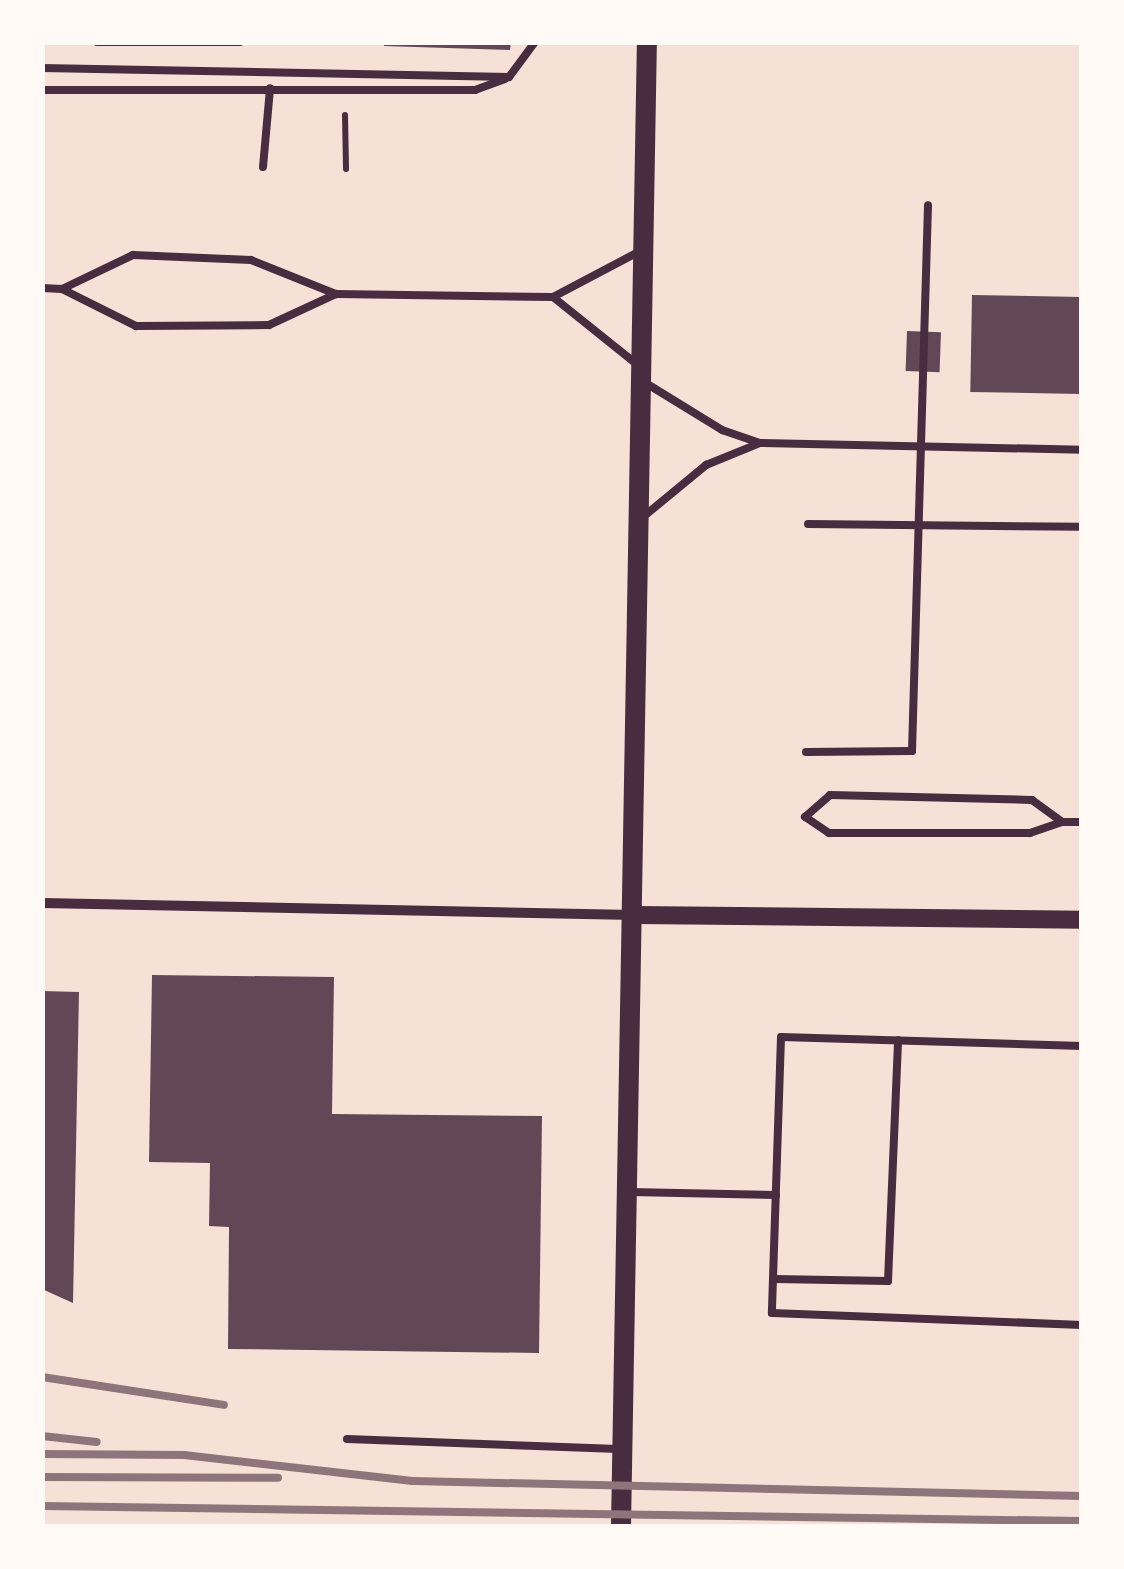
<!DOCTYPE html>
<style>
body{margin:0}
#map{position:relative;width:1124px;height:1569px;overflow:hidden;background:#f7e1d7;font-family:"DM Sans",sans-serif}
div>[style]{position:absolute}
.building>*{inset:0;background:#644757;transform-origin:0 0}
.path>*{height:6px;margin:-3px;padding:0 3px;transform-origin:3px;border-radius:3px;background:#4a2c40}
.service>*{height:8px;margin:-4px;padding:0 4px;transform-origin:4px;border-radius:4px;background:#4a2c40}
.minor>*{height:10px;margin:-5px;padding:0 5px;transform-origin:5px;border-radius:5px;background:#4a2c40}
.tertiary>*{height:18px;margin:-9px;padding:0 9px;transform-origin:9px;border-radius:9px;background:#4a2c40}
.secondary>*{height:20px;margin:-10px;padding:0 10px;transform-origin:10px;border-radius:10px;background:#4a2c40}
.rail>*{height:8px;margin:-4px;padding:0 4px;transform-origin:4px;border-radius:4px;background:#8f747c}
span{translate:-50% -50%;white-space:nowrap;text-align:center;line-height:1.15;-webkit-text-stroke:8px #fffaf5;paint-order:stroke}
.frame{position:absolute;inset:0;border:45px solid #fffaf5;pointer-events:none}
</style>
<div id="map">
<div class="building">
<div style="clip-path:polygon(384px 42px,511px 42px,510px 50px,384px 46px)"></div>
<div style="left:972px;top:295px;width:110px;height:97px;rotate:1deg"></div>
<div style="left:907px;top:331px;width:34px;height:40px;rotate:2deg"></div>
<div style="clip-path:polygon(152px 975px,334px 977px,332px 1114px,542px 1116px,539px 1353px,228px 1349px,229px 1227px,209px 1226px,210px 1163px,149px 1162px)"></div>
<div style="clip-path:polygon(42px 991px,79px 992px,73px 1303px,42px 1289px)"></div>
</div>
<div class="path">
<div style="left:345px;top:115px;width:54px;rotate:88.9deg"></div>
</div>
<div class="service">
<div style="left:97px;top:42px;width:143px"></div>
<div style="left:42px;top:68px;width:467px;rotate:1.1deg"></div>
<div style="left:509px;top:77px;width:44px;rotate:-53.4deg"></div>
<div style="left:42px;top:90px;width:433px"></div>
<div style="left:475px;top:90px;width:32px;rotate:-20deg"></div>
<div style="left:263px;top:167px;width:79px;rotate:-84.9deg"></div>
<div style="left:42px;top:288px;width:20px;rotate:3deg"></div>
<div style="left:62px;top:289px;width:79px;rotate:-25.6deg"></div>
<div style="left:133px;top:255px;width:118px;rotate:2.4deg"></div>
<div style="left:251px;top:260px;width:92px;rotate:21.8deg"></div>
<div style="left:336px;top:294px;width:217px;rotate:0.8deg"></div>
<div style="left:553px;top:297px;width:101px;rotate:-27.8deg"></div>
<div style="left:62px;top:289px;width:83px;rotate:26.6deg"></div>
<div style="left:136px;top:326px;width:133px;rotate:-0.4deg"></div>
<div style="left:269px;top:325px;width:74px;rotate:-24.8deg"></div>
<div style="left:553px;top:297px;width:110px;rotate:38.7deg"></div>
<div style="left:644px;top:382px;width:92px;rotate:31.6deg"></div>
<div style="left:722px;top:430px;width:40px;rotate:18.9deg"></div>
<div style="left:760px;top:443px;width:322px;rotate:1.2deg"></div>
<div style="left:643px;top:517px;width:82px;rotate:-39.5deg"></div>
<div style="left:706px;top:465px;width:58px;rotate:-22.2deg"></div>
<div style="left:808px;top:524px;width:274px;rotate:0.6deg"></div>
<div style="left:806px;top:752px;width:106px;rotate:-0.5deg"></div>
<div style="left:912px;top:751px;width:546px;rotate:-88.32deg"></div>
<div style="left:1062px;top:822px;width:34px;rotate:161deg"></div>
<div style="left:1030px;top:833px;width:201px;rotate:180deg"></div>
<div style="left:829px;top:833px;width:29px;rotate:-146deg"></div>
<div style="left:805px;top:817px;width:33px;rotate:-41deg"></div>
<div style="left:830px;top:795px;width:202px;rotate:1.4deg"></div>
<div style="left:1032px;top:800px;width:37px;rotate:36deg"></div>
<div style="left:1062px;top:822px;width:20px"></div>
<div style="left:1082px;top:1046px;width:301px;rotate:-178.3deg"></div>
<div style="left:781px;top:1037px;width:276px;rotate:91.9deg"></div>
<div style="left:772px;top:1313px;width:310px;rotate:2.2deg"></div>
<div style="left:630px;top:1192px;width:146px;rotate:1.2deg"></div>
<div style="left:774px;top:1279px;width:114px;rotate:1deg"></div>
<div style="left:888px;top:1281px;width:241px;rotate:-87.6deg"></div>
<div style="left:347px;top:1439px;width:271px;rotate:2.1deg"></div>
</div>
<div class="minor">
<div style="left:42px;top:903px;width:592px;rotate:1.16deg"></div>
</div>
<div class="tertiary">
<div style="left:635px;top:915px;width:447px;rotate:0.6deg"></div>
</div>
<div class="secondary">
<div style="left:621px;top:1526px;width:1484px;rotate:-89deg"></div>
</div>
<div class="rail">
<div style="left:42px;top:1377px;width:184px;rotate:8.7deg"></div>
<div style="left:42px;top:1436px;width:55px;rotate:6.2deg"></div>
<div style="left:42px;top:1454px;width:142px;rotate:0.4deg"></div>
<div style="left:184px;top:1455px;width:230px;rotate:6.5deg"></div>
<div style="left:413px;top:1481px;width:669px;rotate:1.28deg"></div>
<div style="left:42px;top:1477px;width:236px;rotate:0.2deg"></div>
<div style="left:42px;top:1506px;width:1040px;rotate:0.83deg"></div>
</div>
<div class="frame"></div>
</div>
